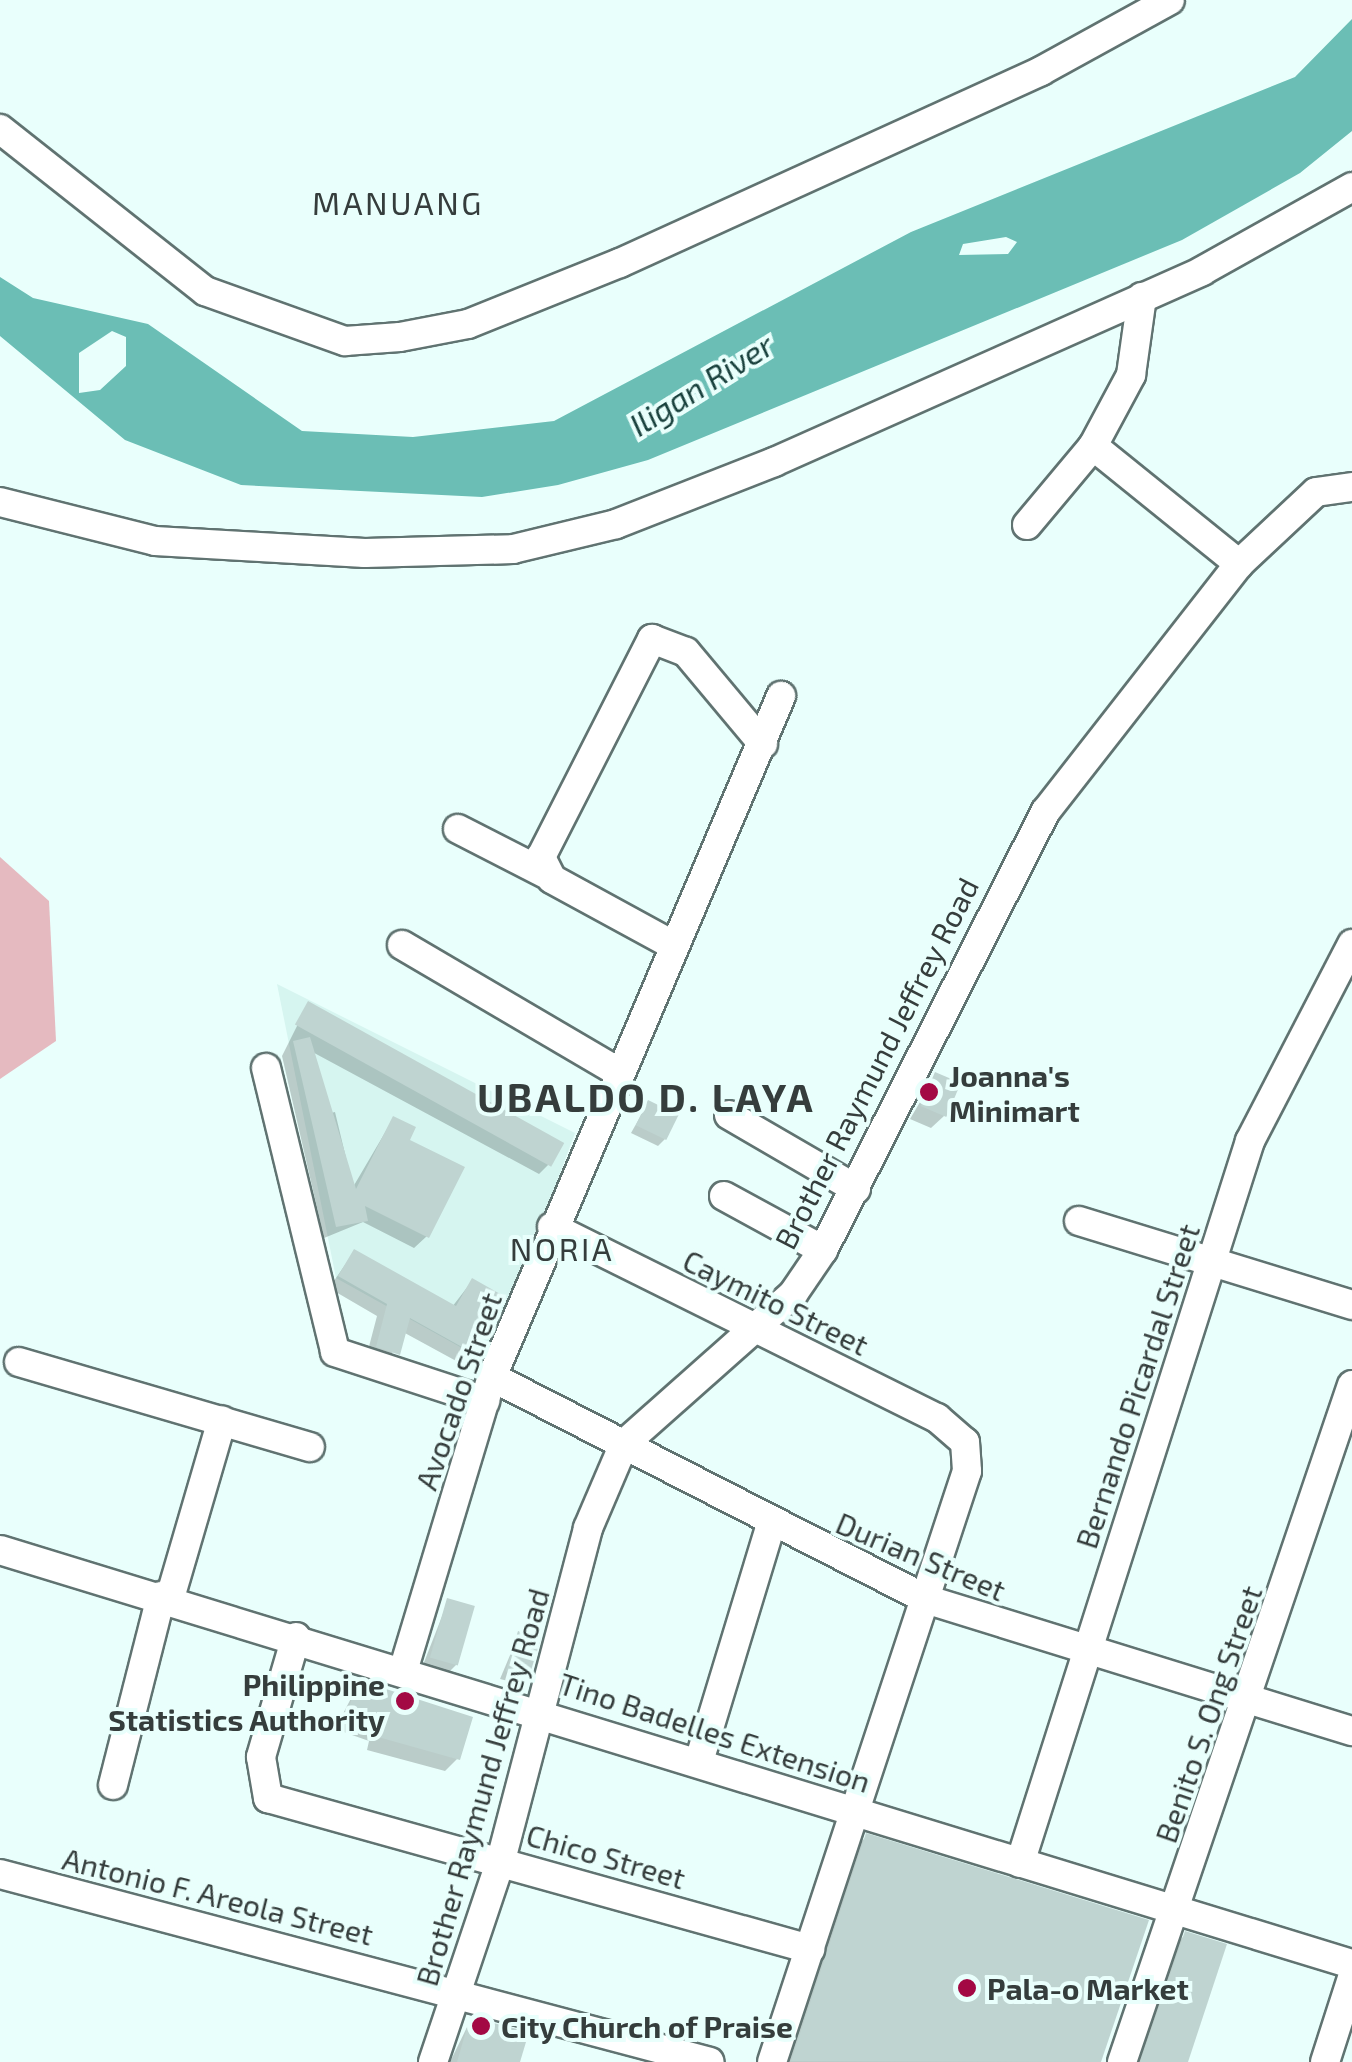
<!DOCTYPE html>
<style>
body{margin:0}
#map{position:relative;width:1352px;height:2062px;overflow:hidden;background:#e9fffc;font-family:"Exo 2",sans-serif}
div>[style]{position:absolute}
.built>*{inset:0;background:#d6f5f0}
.green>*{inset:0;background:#e5bac0}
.water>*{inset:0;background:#6bbeb5}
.shadow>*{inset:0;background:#0003}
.building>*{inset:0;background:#bfd4d1;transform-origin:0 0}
.roads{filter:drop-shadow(2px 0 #607371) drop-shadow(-2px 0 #607371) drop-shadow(0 2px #607371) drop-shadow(0 -2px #607371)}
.minor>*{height:28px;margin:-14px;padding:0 14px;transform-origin:14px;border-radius:14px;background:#fff}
.dots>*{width:28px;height:28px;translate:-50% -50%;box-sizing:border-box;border:5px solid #e9fffc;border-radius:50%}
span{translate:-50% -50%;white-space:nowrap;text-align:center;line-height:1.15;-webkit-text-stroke:8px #e9fffc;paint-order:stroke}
.street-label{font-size:30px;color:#353d3c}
.poi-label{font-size:30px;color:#353d3c;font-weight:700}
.left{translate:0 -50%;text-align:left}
.right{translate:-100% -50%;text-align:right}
.neighbourhood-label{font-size:32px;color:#353d3c;letter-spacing:2.5px}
.water-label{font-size:32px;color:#19413d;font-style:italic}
.district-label{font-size:40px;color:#353d3c;font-weight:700;letter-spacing:2.5px}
</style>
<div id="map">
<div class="built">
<div style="clip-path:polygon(277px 984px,575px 1133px,489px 1363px,336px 1278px)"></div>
</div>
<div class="green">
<div style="clip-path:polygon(0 857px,49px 901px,56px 1041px,0 1079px)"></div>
</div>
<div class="water">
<div style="clip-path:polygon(evenodd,1352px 19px,1352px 131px,1300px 173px,1182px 240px,648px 460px,558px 485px,482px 497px,241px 485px,125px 440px,0 336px,0 277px,33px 298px,148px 324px,302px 431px,413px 437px,554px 421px,911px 232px,1295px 77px,1352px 19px,1006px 237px,1017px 242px,1008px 254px,959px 255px,963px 244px,1006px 237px,1352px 19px,112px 331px,126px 337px,126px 366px,100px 390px,79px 393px,79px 353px,112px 331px)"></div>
</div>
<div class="shadow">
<div style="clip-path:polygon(308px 1004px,552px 1161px,539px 1174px,305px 1048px,327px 1114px,335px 1112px,353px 1187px,393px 1119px,427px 1236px,414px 1248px,363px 1222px,324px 1238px,282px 1056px)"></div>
<div style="clip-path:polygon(936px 1075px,944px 1116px,931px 1128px,910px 1119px)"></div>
<div style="clip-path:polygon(648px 1103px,666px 1138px,658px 1146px,631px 1133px)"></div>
<div style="clip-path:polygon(354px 1252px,452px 1307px,472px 1281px,469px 1350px,458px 1362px,403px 1332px,386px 1365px,366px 1358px,377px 1316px,329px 1288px)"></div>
<div style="clip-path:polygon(448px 1601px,457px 1664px,445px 1676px,421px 1670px)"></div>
<div style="clip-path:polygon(519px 1634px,528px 1677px,521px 1684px,500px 1679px)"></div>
<div style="clip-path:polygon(359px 1683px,458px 1758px,445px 1771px,367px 1750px,369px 1741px,335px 1729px)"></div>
<div style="clip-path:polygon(867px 1836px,1146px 1922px,1099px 2062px,781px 2062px,850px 1853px)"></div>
<div style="clip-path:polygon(1186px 1934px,1185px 2062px,1130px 2062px,1169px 1951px)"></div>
<div style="clip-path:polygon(471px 2019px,517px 2062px,450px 2062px)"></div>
</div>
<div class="building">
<div style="left:308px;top:1001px;width:293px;height:27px;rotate:29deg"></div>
<div style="clip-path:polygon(310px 1037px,356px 1189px,393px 1116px,416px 1127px,410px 1140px,465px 1167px,429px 1238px,365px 1206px,368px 1221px,336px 1227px,293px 1041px)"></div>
<div style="left:935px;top:1072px;width:28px;height:37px;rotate:23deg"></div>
<div style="left:648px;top:1100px;width:34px;height:28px;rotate:26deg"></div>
<div style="clip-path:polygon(354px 1249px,456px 1306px,472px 1278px,502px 1295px,471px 1352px,410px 1318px,400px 1355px,376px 1347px,387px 1304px,338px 1276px)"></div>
<div style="left:447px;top:1598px;width:29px;height:62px;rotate:16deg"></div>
<div style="left:518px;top:1631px;width:24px;height:42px;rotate:17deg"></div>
<div style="clip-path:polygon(358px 1680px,473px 1717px,460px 1760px,378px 1737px,381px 1728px,346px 1716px)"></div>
<div style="clip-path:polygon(866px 1833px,1149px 1920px,1101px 2062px,791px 2061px)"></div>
<div style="clip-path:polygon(1185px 1931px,1227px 1944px,1188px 2062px,1140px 2062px)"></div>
<div style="clip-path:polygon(470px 2017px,529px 2032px,520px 2062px,457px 2062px)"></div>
</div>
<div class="roads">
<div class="minor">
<div style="left:0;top:129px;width:261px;rotate:38.3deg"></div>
<div style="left:205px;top:291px;width:149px;rotate:19.7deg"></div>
<div style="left:345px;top:341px;width:55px;rotate:-4.2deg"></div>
<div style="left:400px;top:337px;width:69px;rotate:-10.8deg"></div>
<div style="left:468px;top:324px;width:164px;rotate:-21.9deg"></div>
<div style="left:620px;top:263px;width:463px;rotate:-24.5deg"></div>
<div style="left:1041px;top:71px;width:147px;rotate:-28.8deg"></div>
<div style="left:1093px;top:446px;width:188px;rotate:38.9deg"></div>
<div style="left:0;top:502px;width:160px;rotate:14.1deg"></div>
<div style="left:155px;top:541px;width:210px;rotate:3.3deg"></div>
<div style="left:365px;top:553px;width:148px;rotate:-1.5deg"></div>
<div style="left:513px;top:549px;width:106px;rotate:-13.6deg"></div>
<div style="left:616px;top:524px;width:170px;rotate:-21.4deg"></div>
<div style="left:774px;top:462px;width:469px;rotate:-24deg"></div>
<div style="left:1202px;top:271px;width:172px;rotate:-29.2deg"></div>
<div style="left:1027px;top:525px;width:103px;rotate:-50.1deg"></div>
<div style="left:1093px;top:446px;width:81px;rotate:-61.8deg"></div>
<div style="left:1131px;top:375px;width:79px;rotate:-82deg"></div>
<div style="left:458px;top:829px;width:99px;rotate:27.1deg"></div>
<div style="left:671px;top:944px;width:136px;rotate:-151.4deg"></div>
<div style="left:552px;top:879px;width:25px;rotate:-117deg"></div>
<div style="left:541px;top:857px;width:245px;rotate:-63deg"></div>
<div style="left:652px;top:639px;width:36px;rotate:21deg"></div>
<div style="left:686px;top:652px;width:120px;rotate:50.1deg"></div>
<div style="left:402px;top:945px;width:247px;rotate:30.4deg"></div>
<div style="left:266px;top:1068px;width:292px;rotate:76.3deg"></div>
<div style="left:335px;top:1352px;width:158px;rotate:18.1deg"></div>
<div style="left:729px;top:1115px;width:147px;rotate:30.2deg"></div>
<div style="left:724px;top:1196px;width:113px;rotate:28.6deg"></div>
<div style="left:1079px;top:1221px;width:286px;rotate:17.1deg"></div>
<div style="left:552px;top:1227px;width:430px;rotate:26.4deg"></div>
<div style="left:937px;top:1418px;width:37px;rotate:41deg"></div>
<div style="left:965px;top:1442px;width:29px;rotate:86deg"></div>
<div style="left:967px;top:1471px;width:622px;rotate:108.26deg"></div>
<div style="left:19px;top:1362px;width:303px;rotate:16.3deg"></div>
<div style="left:492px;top:1377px;width:487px;rotate:27.1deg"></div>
<div style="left:925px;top:1599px;width:447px;rotate:17.2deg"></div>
<div style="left:0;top:1550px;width:1414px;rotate:17.03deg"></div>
<div style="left:170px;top:1598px;width:185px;rotate:-73.7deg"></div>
<div style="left:296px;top:1637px;width:125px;rotate:106.3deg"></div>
<div style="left:261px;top:1757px;width:42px;rotate:80.3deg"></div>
<div style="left:268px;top:1798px;width:563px;rotate:15.57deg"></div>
<div style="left:403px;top:1671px;width:307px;rotate:-73.2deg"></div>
<div style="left:492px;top:1377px;width:740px;rotate:-67deg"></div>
<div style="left:700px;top:1758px;width:245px;rotate:-73.1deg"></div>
<div style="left:113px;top:1785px;width:195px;rotate:-75.7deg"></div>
<div style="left:1020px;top:1863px;width:758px;rotate:-72.33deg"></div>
<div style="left:1250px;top:1141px;width:222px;rotate:-62.6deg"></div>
<div style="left:0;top:1874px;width:734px;rotate:14.83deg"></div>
<div style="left:433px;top:2062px;width:213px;rotate:-71.4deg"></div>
<div style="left:501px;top:1860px;width:343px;rotate:-75.3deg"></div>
<div style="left:588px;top:1528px;width:91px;rotate:-66.8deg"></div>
<div style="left:624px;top:1444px;width:226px;rotate:-41.6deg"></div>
<div style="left:793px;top:1294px;width:53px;rotate:-55.7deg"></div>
<div style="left:823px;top:1250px;width:492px;rotate:-63.1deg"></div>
<div style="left:1046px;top:811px;width:313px;rotate:-52deg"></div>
<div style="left:1239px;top:564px;width:105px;rotate:-43.1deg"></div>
<div style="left:1316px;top:492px;width:36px;rotate:-8deg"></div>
<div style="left:1122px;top:2062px;width:715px;rotate:-71.24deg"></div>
<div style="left:1325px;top:2062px;width:88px;rotate:-72.2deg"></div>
</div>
</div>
<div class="dots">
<div style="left:929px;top:1092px;background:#a30944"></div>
<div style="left:405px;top:1701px;background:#a30944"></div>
<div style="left:967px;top:1988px;background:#a30944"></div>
<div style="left:481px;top:2026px;background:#a30944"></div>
</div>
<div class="street-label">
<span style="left:876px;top:1063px;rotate:-63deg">Brother Raymund Jeffrey Road</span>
<span style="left:776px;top:1302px;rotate:26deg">Caymito Street</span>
<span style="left:1137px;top:1386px;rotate:-72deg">Bernando Picardal Street</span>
<span style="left:458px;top:1391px;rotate:-71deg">Avocado Street</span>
<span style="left:921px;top:1556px;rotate:23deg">Durian Street</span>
<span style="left:1208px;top:1714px;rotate:-71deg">Benito S. Ong Street</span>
<span style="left:715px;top:1732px;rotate:18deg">Tino Badelles Extension</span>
<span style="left:482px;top:1787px;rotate:-74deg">Brother Raymund Jeffrey Road</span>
<span style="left:606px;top:1856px;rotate:16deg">Chico Street</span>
<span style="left:218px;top:1896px;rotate:14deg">Antonio F. Areola Street</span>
</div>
<div class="poi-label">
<span class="left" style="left:949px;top:1092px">Joanna's<br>Minimart</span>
<span class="right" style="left:385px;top:1701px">Philippine<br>Statistics Authority</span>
<span class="left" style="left:987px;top:1988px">Pala-o Market</span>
<span class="left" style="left:501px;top:2026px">City Church of Praise</span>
</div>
<div class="neighbourhood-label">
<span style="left:398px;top:202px">MANUANG</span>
<span style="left:562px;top:1248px">NORIA</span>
</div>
<div class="water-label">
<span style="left:701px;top:384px;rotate:-32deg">Iligan River</span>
</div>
<div class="district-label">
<span style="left:646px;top:1096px">UBALDO D. LAYA</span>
</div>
</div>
